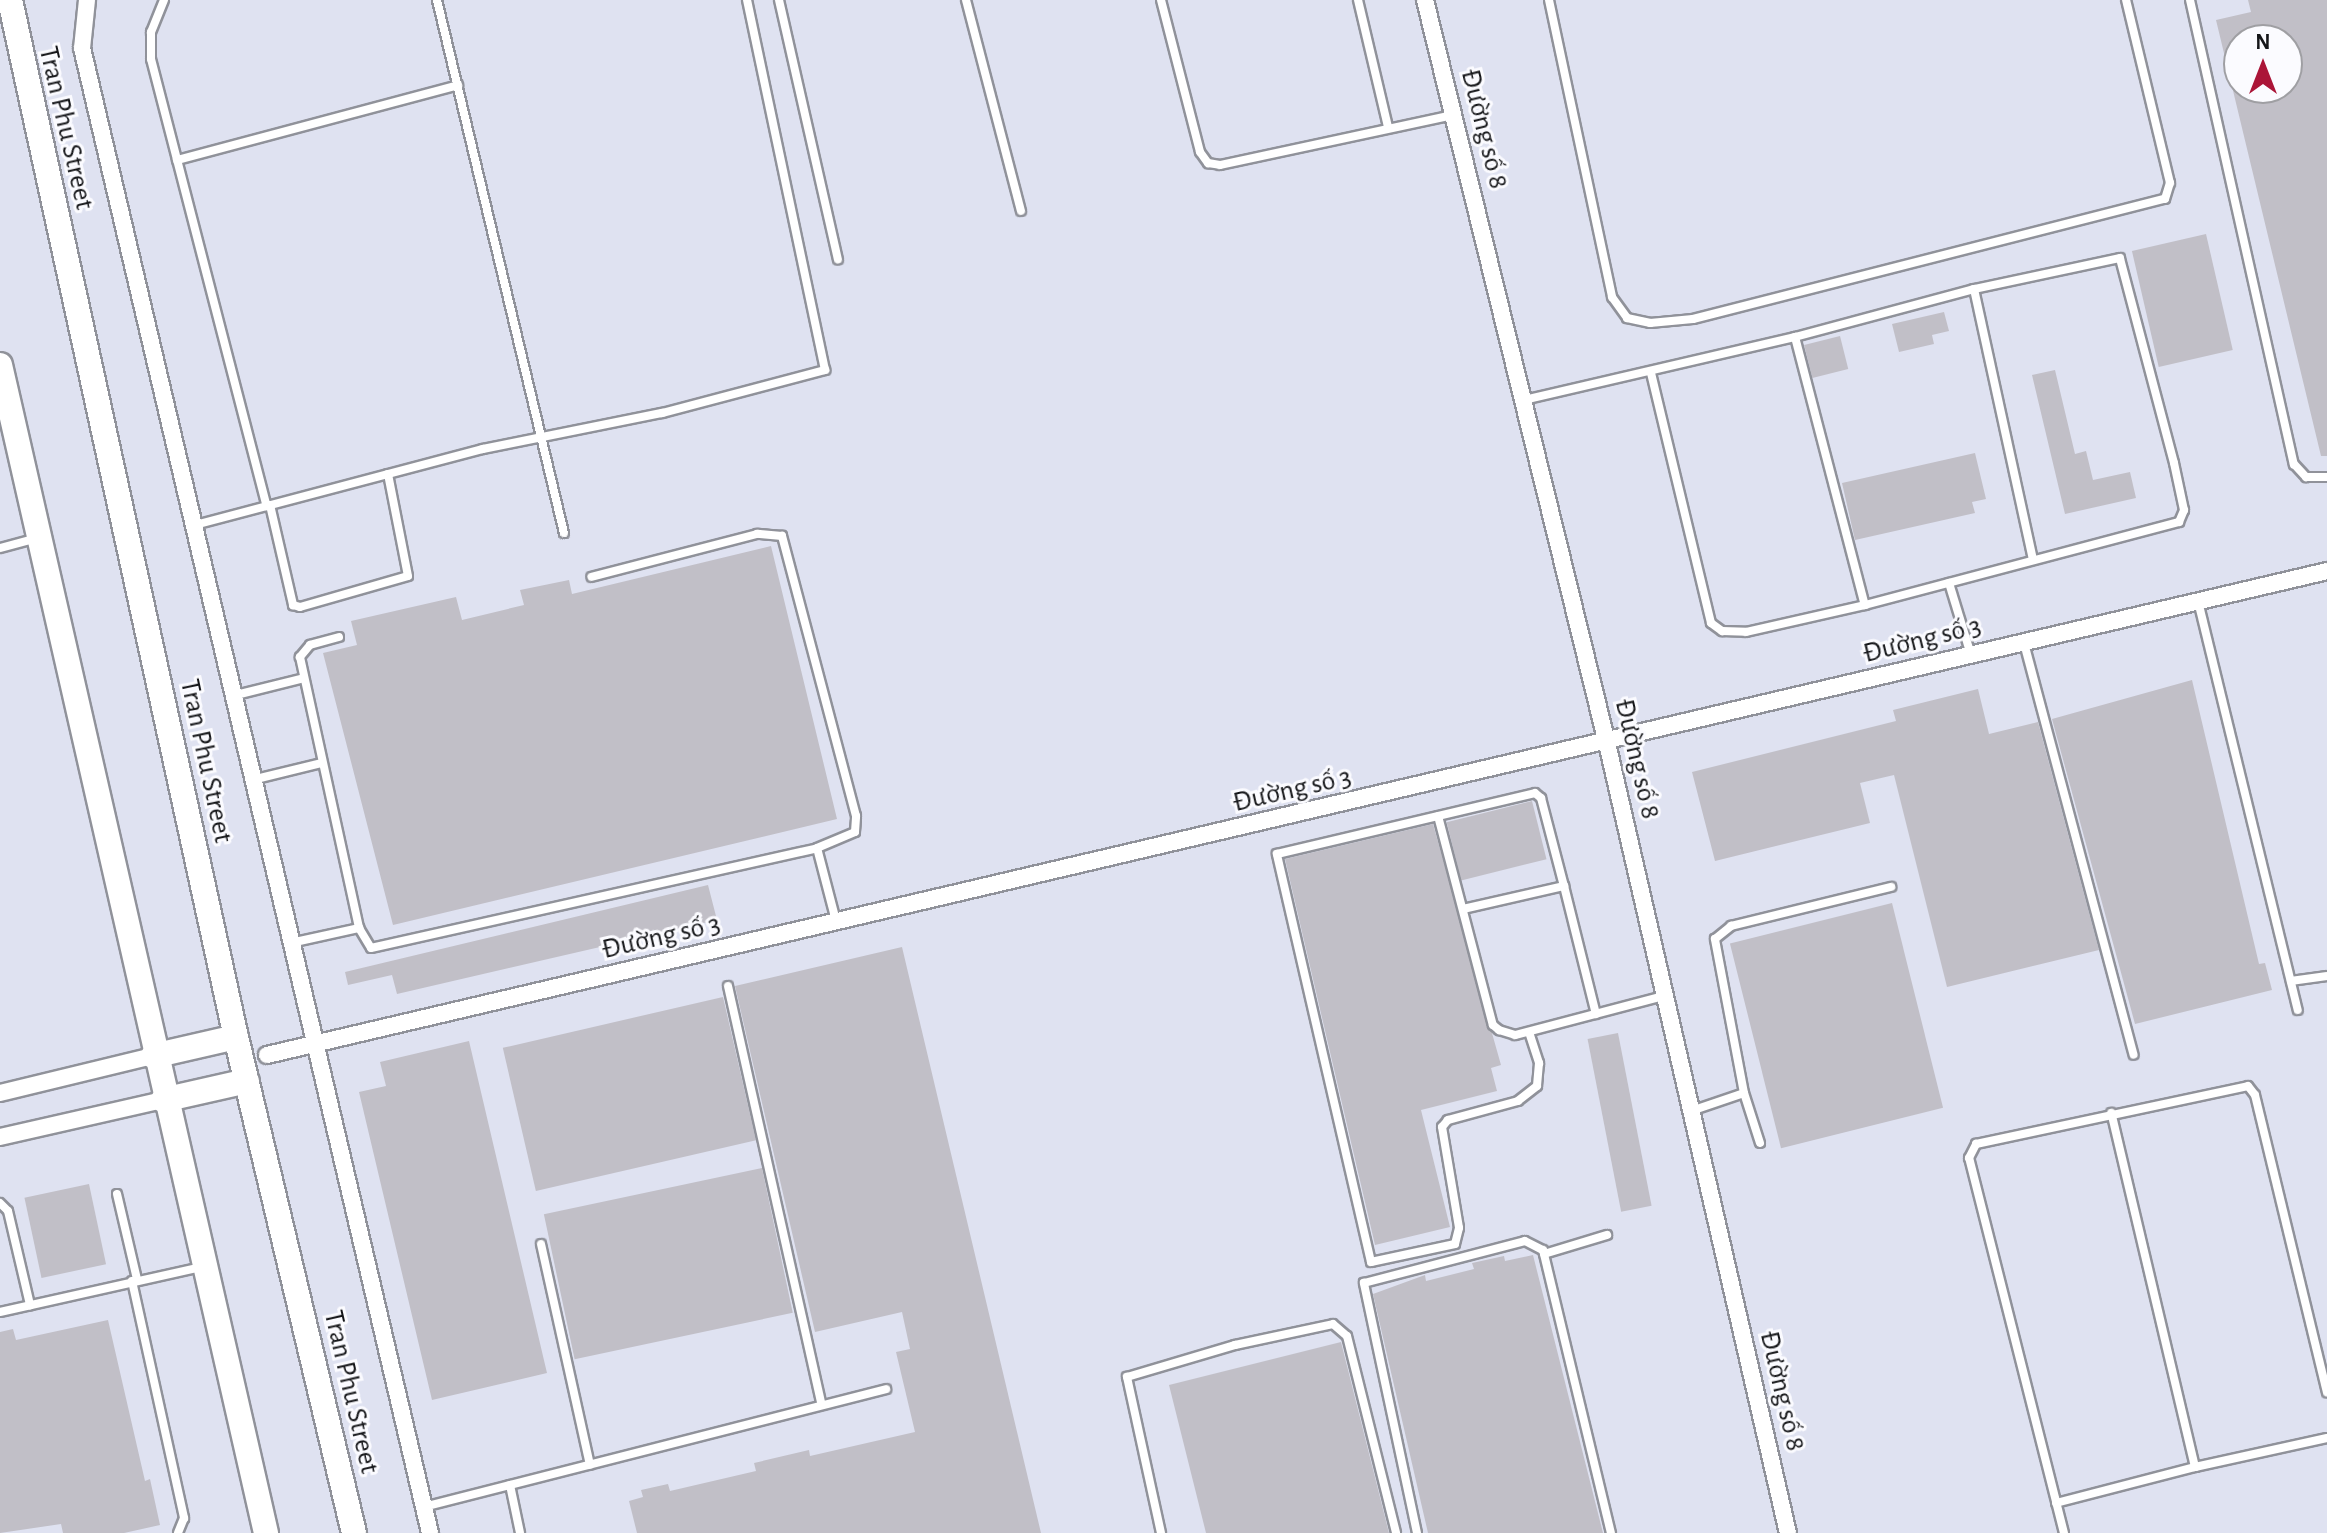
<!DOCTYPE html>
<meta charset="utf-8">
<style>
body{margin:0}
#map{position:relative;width:2327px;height:1533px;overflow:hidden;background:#eceef6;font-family:"Alegreya Sans",sans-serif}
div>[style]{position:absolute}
.built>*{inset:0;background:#dfe2f1}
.building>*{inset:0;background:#c1bfc7;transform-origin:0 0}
.roads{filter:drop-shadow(2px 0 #90929a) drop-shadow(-2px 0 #90929a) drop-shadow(0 2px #90929a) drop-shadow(0 -2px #90929a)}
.lane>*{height:8px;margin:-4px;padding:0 4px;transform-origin:4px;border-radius:4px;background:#fff}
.street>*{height:16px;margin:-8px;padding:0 8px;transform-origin:8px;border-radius:8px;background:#fff}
.secondary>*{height:24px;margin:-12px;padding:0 12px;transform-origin:12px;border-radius:12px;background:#fff}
span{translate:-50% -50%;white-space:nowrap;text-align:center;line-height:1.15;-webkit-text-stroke:6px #fbfbff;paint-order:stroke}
.street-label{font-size:28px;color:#151619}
.north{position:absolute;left:2223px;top:24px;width:80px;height:80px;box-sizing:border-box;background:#fbfbff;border:2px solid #9f9fa3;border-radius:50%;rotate:0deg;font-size:22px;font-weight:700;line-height:32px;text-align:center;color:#151619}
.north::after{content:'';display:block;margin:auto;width:28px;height:36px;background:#ab1538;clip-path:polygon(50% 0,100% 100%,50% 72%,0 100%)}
</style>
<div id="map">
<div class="built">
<div style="clip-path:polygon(evenodd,0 0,2327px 0,2327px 1533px,0 1533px,0 0,2239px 40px,2287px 40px,2287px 88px,2239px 88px,2239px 40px)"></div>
</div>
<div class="building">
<div style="clip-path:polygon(evenodd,2248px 0,2327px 0,2327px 456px,2321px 456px,2216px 20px,2251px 12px,2248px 0,2239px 40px,2287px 40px,2287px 88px,2239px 88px,2239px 40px)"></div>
<div style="left:2206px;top:234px;width:119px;height:76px;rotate:77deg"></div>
<div style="clip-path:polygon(1944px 312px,1949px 331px,1932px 335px,1934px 344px,1899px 352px,1892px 324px)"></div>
<div style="left:1840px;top:336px;width:34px;height:37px;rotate:76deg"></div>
<div style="clip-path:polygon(2055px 370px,2075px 454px,2086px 451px,2093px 480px,2130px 472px,2136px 498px,2065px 514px,2032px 375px)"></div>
<div style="clip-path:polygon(1975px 453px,1986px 499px,1972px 502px,1975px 513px,1855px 540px,1842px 483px)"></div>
<div style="clip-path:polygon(771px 546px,837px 819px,393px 925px,323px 653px,357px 645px,351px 621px,456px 597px,462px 620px,524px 605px,520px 590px,569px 580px,572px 594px)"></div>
<div style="clip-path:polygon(2192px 680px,2259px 964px,2265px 963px,2272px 990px,2135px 1024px,2052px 719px)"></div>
<div style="clip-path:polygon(1978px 689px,1989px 734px,2038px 722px,2099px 950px,1947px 987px,1894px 775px,1860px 783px,1870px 823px,1715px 861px,1692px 772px,1896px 721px,1893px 710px)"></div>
<div style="left:1532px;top:801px;width:60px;height:88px;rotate:76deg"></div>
<div style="clip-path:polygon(1433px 824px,1501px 1065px,1491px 1068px,1497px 1091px,1421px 1110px,1450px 1227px,1375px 1245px,1285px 859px)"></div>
<div style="clip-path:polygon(708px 885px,717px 920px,397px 994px,392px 975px,348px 985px,345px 972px)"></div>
<div style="left:1892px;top:903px;width:211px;height:167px;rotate:76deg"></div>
<div style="clip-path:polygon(902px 947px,1041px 1533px,637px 1533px,629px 1501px,643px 1497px,641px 1490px,668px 1484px,670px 1491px,756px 1471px,754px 1463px,809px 1450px,810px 1456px,915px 1432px,896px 1352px,910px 1349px,902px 1312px,815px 1332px,735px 986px)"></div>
<div style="left:723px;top:997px;width:147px;height:226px;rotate:77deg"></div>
<div style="left:1618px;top:1033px;width:176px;height:31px;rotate:79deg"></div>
<div style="clip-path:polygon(469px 1041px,547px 1373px,432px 1400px,359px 1092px,386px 1086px,380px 1062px)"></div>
<div style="left:762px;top:1168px;width:148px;height:223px;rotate:78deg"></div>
<div style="left:89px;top:1184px;width:82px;height:66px;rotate:78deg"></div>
<div style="clip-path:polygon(1533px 1255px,1603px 1533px,1428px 1533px,1373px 1294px,1425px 1275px,1426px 1281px,1474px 1269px,1472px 1263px,1504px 1256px,1505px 1261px)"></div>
<div style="clip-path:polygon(108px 1320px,145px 1481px,150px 1479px,160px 1525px,124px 1533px,63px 1533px,61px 1524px,0 1533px,0 1332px,13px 1329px,16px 1340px)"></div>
<div style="clip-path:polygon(1341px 1342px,1389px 1533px,1206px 1533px,1169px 1385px)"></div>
</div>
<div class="roads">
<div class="lane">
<div style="left:164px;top:0;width:35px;rotate:112deg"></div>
<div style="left:151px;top:32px;width:27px;rotate:90deg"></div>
<div style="left:151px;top:59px;width:462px;rotate:75.5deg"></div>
<div style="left:437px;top:0;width:548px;rotate:76.6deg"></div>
<div style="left:779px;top:0;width:266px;rotate:77.2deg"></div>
<div style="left:966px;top:0;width:218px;rotate:75.4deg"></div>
<div style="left:1161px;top:0;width:157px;rotate:75.6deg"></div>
<div style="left:1200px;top:152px;width:14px;rotate:54deg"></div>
<div style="left:1208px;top:163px;width:12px;rotate:9deg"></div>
<div style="left:1220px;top:165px;width:238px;rotate:-12.1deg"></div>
<div style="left:1358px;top:0;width:130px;rotate:76.7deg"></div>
<div style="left:1549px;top:0;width:304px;rotate:78deg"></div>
<div style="left:1612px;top:297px;width:26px;rotate:54deg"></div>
<div style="left:1627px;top:318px;width:24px;rotate:12deg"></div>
<div style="left:1650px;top:323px;width:43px;rotate:-5.3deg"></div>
<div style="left:1693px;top:319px;width:487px;rotate:-14.3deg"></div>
<div style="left:2165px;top:199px;width:17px;rotate:-73deg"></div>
<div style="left:2170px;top:183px;width:188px;rotate:-103.5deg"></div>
<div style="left:2190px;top:0;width:476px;rotate:77.4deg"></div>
<div style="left:2294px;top:464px;width:18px;rotate:47deg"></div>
<div style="left:2306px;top:477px;width:21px"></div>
<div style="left:177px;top:160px;width:291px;rotate:-14.9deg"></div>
<div style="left:1795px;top:337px;width:185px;rotate:-15deg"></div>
<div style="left:1651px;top:373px;width:257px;rotate:76.5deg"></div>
<div style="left:1711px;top:623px;width:14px;rotate:36deg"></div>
<div style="left:1722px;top:631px;width:24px;rotate:2deg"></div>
<div style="left:1746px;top:632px;width:122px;rotate:-12.8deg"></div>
<div style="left:1865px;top:605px;width:325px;rotate:-14.8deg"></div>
<div style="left:2179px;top:522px;width:13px;rotate:-67deg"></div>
<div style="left:2184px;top:510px;width:48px;rotate:-102deg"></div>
<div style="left:2174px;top:463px;width:212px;rotate:-104.8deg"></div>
<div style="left:2120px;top:258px;width:149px;rotate:168deg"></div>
<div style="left:1974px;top:289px;width:277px;rotate:77.7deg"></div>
<div style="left:1524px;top:400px;width:278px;rotate:-13.1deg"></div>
<div style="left:1795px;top:337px;width:277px;rotate:75.4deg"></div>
<div style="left:270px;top:505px;width:103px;rotate:77deg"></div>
<div style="left:293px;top:605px;width:7px;rotate:16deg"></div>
<div style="left:300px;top:607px;width:112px;rotate:-16deg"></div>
<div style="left:408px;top:576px;width:104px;rotate:-101.1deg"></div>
<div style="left:195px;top:525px;width:298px;rotate:-14.8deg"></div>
<div style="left:483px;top:449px;width:183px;rotate:-11.4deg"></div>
<div style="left:662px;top:413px;width:169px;rotate:-14.8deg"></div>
<div style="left:825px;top:370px;width:378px;rotate:-101.9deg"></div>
<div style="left:0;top:548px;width:39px;rotate:-15deg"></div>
<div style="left:1949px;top:583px;width:75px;rotate:73deg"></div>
<div style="left:2198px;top:601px;width:421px;rotate:76.3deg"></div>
<div style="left:339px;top:637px;width:30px;rotate:165deg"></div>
<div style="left:310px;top:645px;width:16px;rotate:130deg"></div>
<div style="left:300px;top:657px;width:277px;rotate:77.7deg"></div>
<div style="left:359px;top:928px;width:23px;rotate:59deg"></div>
<div style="left:371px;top:948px;width:457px;rotate:-12.6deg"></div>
<div style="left:817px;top:848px;width:41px;rotate:-22.8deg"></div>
<div style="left:855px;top:832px;width:16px;rotate:-86deg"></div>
<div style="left:856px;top:816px;width:290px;rotate:-104.8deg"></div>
<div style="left:782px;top:536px;width:25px;rotate:-175deg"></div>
<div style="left:757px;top:534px;width:171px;rotate:165.5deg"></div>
<div style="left:2024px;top:643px;width:426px;rotate:75.1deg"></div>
<div style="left:236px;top:695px;width:70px;rotate:-14deg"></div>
<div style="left:256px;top:779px;width:67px;rotate:-13.8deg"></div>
<div style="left:1438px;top:816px;width:216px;rotate:75.3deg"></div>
<div style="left:1493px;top:1025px;width:8px;rotate:40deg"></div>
<div style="left:1499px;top:1030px;width:17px;rotate:17deg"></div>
<div style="left:1515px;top:1035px;width:154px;rotate:-14.7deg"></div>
<div style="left:817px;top:848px;width:75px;rotate:75.4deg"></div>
<div style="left:1463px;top:909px;width:104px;rotate:-12.8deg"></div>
<div style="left:1564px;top:886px;width:132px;rotate:76deg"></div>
<div style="left:295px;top:942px;width:66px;rotate:-12.3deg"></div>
<div style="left:2291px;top:981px;width:36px;rotate:-8deg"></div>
<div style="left:728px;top:986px;width:429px;rotate:77.4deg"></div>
<div style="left:1529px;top:1032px;width:33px;rotate:72deg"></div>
<div style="left:1539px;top:1063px;width:23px;rotate:95deg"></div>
<div style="left:1537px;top:1086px;width:24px;rotate:142deg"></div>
<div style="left:1518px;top:1101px;width:73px;rotate:164.8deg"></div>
<div style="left:1448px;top:1120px;width:9px;rotate:131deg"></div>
<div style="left:1442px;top:1127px;width:102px;rotate:80.4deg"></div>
<div style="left:1459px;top:1228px;width:16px;rotate:104deg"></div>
<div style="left:1455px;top:1244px;width:86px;rotate:167.9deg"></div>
<div style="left:1371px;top:1262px;width:419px;rotate:-103deg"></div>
<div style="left:1277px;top:854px;width:265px;rotate:-13.3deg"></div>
<div style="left:1535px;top:793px;width:8px;rotate:40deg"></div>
<div style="left:1541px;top:798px;width:91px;rotate:75.4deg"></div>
<div style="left:1691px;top:1111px;width:56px;rotate:-18.8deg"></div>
<div style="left:1760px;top:1143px;width:52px;rotate:-107.7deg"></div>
<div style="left:1744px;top:1093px;width:157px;rotate:-100.7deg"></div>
<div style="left:1715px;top:939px;width:21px;rotate:-39deg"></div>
<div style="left:1731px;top:926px;width:165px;rotate:-13.7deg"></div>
<div style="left:117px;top:1194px;width:87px;rotate:76.8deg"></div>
<div style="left:0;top:1203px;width:11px;rotate:45deg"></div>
<div style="left:8px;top:1211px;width:97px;rotate:76.8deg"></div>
<div style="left:541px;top:1244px;width:226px;rotate:77.5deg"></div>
<div style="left:1544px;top:1254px;width:66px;rotate:-16.8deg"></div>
<div style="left:132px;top:1281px;width:243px;rotate:77.6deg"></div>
<div style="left:184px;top:1518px;width:16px;rotate:112deg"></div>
<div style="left:0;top:1312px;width:207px;rotate:-12.6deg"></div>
<div style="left:2195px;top:1467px;width:135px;rotate:-12.4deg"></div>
<div style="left:510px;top:1485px;width:49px;rotate:78.2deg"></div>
<div style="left:2056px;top:1503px;width:144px;rotate:-14.5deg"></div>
<div style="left:2195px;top:1467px;width:364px;rotate:-103.3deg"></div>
<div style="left:424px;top:1507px;width:477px;rotate:-14.3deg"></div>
<div style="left:1161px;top:1533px;width:160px;rotate:-102.3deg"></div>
<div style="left:1127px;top:1377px;width:113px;rotate:-16.5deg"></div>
<div style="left:1235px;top:1345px;width:100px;rotate:-12.1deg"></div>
<div style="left:1333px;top:1324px;width:18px;rotate:41deg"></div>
<div style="left:1347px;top:1336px;width:203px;rotate:76deg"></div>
<div style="left:1417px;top:1533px;width:256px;rotate:-102deg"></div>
<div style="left:1364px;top:1283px;width:166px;rotate:-14.6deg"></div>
<div style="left:1525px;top:1241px;width:20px;rotate:27deg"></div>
<div style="left:1543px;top:1250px;width:291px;rotate:76.5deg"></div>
<div style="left:2064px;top:1533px;width:387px;rotate:-104.2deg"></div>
<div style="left:1969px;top:1158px;width:16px;rotate:-63deg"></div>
<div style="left:1976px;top:1144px;width:278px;rotate:-12deg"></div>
<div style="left:2248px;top:1086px;width:11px;rotate:52deg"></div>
<div style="left:2255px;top:1095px;width:306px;rotate:76.4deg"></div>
</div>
<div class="street">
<div style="left:87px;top:0;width:48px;rotate:95.9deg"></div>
<div style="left:82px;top:48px;width:1525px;rotate:76.81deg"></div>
<div style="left:1425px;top:0;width:765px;rotate:76.24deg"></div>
<div style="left:1607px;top:743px;width:810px;rotate:77.1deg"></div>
<div style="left:267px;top:1055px;width:2116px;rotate:-13.22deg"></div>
<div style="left:0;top:1093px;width:157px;rotate:-13.6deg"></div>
<div style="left:0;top:1137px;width:167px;rotate:-12.8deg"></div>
</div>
<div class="secondary">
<div style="left:10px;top:0;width:1061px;rotate:77.71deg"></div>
<div style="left:236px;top:1037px;width:510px;rotate:76.62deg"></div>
<div style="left:0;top:365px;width:1198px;rotate:77.17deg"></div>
<div style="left:153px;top:1056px;width:85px;rotate:-12.9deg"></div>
<div style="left:163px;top:1100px;width:86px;rotate:-12.7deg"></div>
</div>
</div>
<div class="street-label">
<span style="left:66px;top:128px;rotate:77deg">Tran Phu Street</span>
<span style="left:1484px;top:129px;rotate:76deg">Đường số 8</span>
<span style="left:1922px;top:640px;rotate:-14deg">Đường số 3</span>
<span style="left:1637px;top:759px;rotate:77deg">Đường số 8</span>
<span style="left:206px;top:761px;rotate:78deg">Tran Phu Street</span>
<span style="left:1292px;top:790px;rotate:-13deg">Đường số 3</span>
<span style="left:661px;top:937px;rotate:-13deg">Đường số 3</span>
<span style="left:1782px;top:1391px;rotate:77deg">Đường số 8</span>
<span style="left:351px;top:1392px;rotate:77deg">Tran Phu Street</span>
</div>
<div class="north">N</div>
</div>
